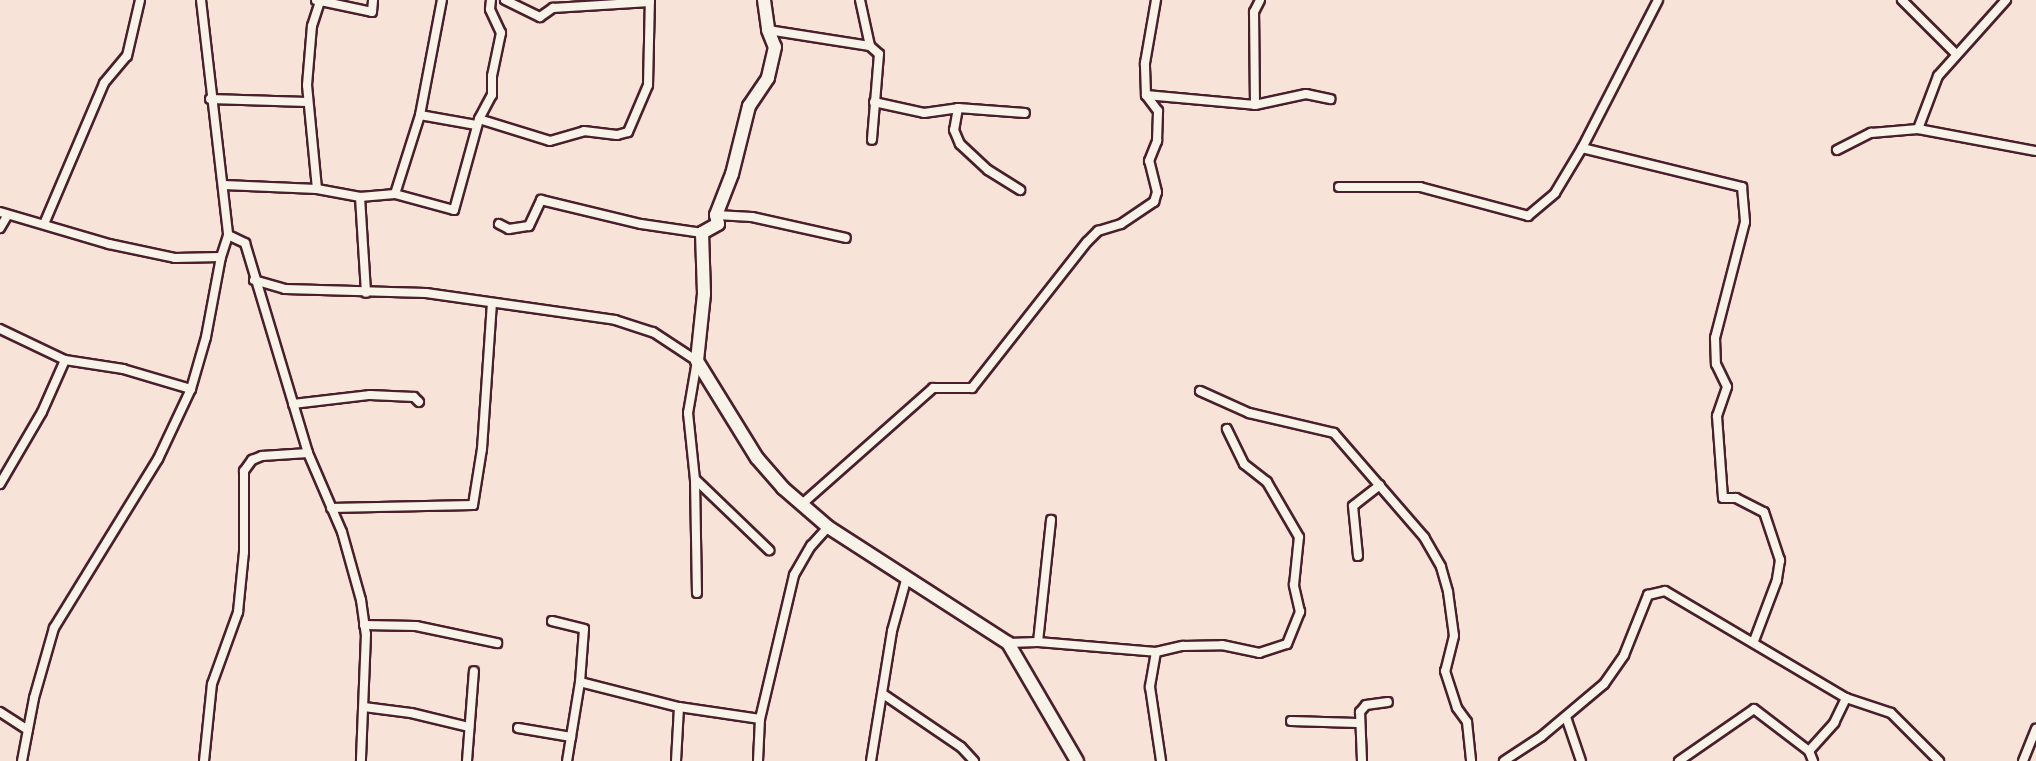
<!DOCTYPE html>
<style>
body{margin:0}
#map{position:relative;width:2036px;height:761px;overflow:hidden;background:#f7e3d8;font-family:Caveat,sans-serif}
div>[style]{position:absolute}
.roads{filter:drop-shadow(2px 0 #4a1f2b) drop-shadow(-2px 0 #4a1f2b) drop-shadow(0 2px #4a1f2b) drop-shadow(0 -2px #4a1f2b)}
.street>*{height:8px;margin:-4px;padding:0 4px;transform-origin:4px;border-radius:4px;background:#f7f3e8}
.secondary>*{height:12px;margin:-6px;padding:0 6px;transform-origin:6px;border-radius:6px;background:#f7f3e8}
span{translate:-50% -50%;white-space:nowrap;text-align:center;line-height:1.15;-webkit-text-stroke:4.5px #f7f3e8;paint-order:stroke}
</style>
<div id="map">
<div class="roads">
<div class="street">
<div style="left:201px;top:0;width:237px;rotate:83.4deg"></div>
<div style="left:228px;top:235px;width:19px;rotate:25deg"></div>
<div style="left:245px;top:243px;width:219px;rotate:73.3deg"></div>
<div style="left:308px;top:453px;width:86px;rotate:66.7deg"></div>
<div style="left:342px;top:532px;width:71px;rotate:74.4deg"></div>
<div style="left:361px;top:600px;width:34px;rotate:82deg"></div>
<div style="left:366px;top:634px;width:127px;rotate:92.3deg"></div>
<div style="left:316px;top:0;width:57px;rotate:12.1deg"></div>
<div style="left:372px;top:12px;width:12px;rotate:-85deg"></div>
<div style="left:505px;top:0;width:39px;rotate:26deg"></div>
<div style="left:540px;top:17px;width:16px;rotate:-35deg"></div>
<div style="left:553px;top:8px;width:97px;rotate:-3.5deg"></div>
<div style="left:860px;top:0;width:47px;rotate:77.7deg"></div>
<div style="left:870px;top:46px;width:12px;rotate:42deg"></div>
<div style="left:879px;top:54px;width:86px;rotate:94.7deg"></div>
<div style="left:1902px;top:0;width:75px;rotate:45deg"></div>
<div style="left:768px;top:30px;width:103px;rotate:8.9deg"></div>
<div style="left:1146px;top:95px;width:109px;rotate:5.2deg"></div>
<div style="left:1255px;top:105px;width:52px;rotate:-12.2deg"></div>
<div style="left:1306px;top:94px;width:25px;rotate:12deg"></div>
<div style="left:210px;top:99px;width:97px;rotate:1.8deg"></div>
<div style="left:874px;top:102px;width:51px;rotate:12.4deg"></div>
<div style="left:924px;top:113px;width:34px;rotate:-8deg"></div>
<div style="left:958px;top:108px;width:67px;rotate:4.3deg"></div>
<div style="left:1255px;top:105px;width:93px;rotate:-90.6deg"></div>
<div style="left:1254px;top:12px;width:13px;rotate:-63deg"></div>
<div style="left:958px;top:108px;width:22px;rotate:100deg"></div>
<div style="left:954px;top:130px;width:15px;rotate:67deg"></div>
<div style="left:960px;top:144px;width:38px;rotate:43deg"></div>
<div style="left:988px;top:170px;width:38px;rotate:32deg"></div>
<div style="left:420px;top:115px;width:57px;rotate:10.1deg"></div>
<div style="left:479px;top:119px;width:27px;rotate:-62deg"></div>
<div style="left:492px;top:95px;width:19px;rotate:-90deg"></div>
<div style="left:492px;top:76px;width:44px;rotate:-78.2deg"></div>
<div style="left:501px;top:33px;width:26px;rotate:-115deg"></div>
<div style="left:490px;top:9px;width:9px;rotate:-84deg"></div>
<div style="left:1918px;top:129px;width:57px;rotate:-69.3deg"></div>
<div style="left:1938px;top:76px;width:102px;rotate:-48.2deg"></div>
<div style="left:1582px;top:148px;width:165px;rotate:13.7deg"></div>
<div style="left:1742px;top:187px;width:35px;rotate:85deg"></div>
<div style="left:1745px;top:222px;width:120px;rotate:104.5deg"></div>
<div style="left:1715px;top:338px;width:26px;rotate:88deg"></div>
<div style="left:1716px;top:364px;width:25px;rotate:64deg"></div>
<div style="left:1727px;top:387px;width:31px;rotate:109deg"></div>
<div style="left:1717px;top:416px;width:82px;rotate:85.8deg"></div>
<div style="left:1723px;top:498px;width:13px"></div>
<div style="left:1736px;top:498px;width:31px;rotate:27deg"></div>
<div style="left:1764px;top:512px;width:51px;rotate:71.6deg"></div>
<div style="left:1780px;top:560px;width:20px;rotate:99deg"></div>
<div style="left:1777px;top:580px;width:65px;rotate:110.7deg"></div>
<div style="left:1837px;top:150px;width:38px;rotate:-27deg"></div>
<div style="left:1871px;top:133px;width:47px;rotate:-4.9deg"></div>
<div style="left:1918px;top:129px;width:120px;rotate:10.6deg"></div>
<div style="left:224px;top:185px;width:93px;rotate:2.5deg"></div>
<div style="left:317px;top:189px;width:44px;rotate:10.5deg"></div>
<div style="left:360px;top:197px;width:35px;rotate:-5deg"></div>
<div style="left:395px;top:194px;width:83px;rotate:-72.4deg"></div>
<div style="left:420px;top:115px;width:117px;rotate:-79.2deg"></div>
<div style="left:1339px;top:187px;width:81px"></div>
<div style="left:1420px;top:187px;width:112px;rotate:15deg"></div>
<div style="left:1528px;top:216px;width:35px;rotate:-40deg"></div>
<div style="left:1555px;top:193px;width:52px;rotate:-59deg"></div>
<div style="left:1582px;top:148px;width:166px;rotate:-62.8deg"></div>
<div style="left:317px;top:189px;width:104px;rotate:-95.5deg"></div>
<div style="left:307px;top:85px;width:59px;rotate:-85.2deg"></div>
<div style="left:312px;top:26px;width:23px;rotate:-72deg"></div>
<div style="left:395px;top:194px;width:61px;rotate:15.2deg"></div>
<div style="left:454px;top:210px;width:94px;rotate:-74.6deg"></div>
<div style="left:479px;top:119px;width:74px;rotate:17.2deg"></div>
<div style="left:550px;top:141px;width:35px;rotate:-16deg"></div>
<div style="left:584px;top:131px;width:33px;rotate:7deg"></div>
<div style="left:617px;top:135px;width:11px;rotate:-15deg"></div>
<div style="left:628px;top:132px;width:51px;rotate:-66.9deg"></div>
<div style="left:648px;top:85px;width:85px;rotate:-88.7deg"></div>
<div style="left:360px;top:197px;width:96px;rotate:86.4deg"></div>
<div style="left:0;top:212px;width:114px;rotate:16.4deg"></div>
<div style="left:109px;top:244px;width:67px;rotate:12deg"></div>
<div style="left:175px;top:258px;width:46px;rotate:-1.2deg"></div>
<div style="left:221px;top:257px;width:23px;rotate:-72deg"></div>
<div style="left:716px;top:215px;width:36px;rotate:3deg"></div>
<div style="left:752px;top:217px;width:96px;rotate:12.6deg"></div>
<div style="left:44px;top:224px;width:153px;rotate:-66.9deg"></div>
<div style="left:104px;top:83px;width:35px;rotate:-50deg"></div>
<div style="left:127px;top:56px;width:57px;rotate:-76.9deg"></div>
<div style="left:499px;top:224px;width:11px;rotate:27deg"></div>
<div style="left:509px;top:229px;width:20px;rotate:-9deg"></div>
<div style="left:529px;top:226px;width:29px;rotate:-65deg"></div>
<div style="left:541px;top:200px;width:103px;rotate:13.5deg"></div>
<div style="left:641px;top:224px;width:62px;rotate:8.4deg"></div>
<div style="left:0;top:228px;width:14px;rotate:-60deg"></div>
<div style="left:254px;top:280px;width:32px;rotate:16deg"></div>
<div style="left:285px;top:289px;width:141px;rotate:1.6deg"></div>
<div style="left:426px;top:293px;width:191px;rotate:8.1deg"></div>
<div style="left:615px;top:320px;width:40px;rotate:18deg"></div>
<div style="left:653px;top:332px;width:53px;rotate:33.4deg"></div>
<div style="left:697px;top:361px;width:53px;rotate:99.8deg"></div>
<div style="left:688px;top:413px;width:67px;rotate:84deg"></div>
<div style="left:695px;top:480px;width:113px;rotate:89deg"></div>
<div style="left:0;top:329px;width:72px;rotate:25.5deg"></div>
<div style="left:65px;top:360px;width:59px;rotate:8.8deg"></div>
<div style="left:123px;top:369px;width:71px;rotate:16.4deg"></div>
<div style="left:1200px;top:391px;width:54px;rotate:24.2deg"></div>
<div style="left:1249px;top:413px;width:87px;rotate:13.2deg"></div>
<div style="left:1334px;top:433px;width:138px;rotate:49.1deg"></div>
<div style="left:1424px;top:537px;width:34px;rotate:60deg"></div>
<div style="left:1441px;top:567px;width:26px;rotate:74deg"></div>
<div style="left:1448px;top:592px;width:44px;rotate:82.2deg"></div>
<div style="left:1454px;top:636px;width:36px;rotate:104deg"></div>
<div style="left:1445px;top:671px;width:39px;rotate:72deg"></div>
<div style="left:1457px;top:708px;width:17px;rotate:54deg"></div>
<div style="left:1467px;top:722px;width:39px;rotate:84deg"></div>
<div style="left:293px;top:404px;width:78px;rotate:-6.7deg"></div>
<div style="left:370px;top:395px;width:44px;rotate:2.6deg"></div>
<div style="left:414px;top:397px;width:7px;rotate:45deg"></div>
<div style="left:695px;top:479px;width:103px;rotate:43.8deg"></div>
<div style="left:0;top:484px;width:83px;rotate:-59.7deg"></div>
<div style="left:42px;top:412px;width:57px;rotate:-66.1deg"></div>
<div style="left:802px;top:504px;width:175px;rotate:-41.5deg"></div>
<div style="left:933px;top:388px;width:39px"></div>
<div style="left:972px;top:388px;width:186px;rotate:-51.8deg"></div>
<div style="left:1087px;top:242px;width:16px;rotate:-45deg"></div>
<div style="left:1098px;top:231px;width:24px;rotate:-17deg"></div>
<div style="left:1121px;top:224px;width:40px;rotate:-34deg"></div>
<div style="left:1154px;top:202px;width:10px;rotate:-73deg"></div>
<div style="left:1157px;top:192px;width:32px;rotate:-104deg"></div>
<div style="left:1149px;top:161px;width:22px;rotate:-68deg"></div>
<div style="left:1157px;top:141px;width:30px;rotate:-88deg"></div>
<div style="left:1158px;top:111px;width:20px;rotate:-127deg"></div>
<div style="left:1146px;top:95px;width:32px;rotate:-92deg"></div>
<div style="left:1145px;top:63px;width:64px;rotate:-80.1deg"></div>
<div style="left:331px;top:508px;width:142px;rotate:-1.2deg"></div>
<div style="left:473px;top:505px;width:57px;rotate:-80.9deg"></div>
<div style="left:482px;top:449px;width:146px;rotate:-86.1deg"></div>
<div style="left:1358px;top:556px;width:50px;rotate:-95.7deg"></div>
<div style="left:1353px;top:506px;width:34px;rotate:-38deg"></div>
<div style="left:552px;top:621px;width:33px;rotate:14deg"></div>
<div style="left:584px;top:629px;width:53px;rotate:94.3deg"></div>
<div style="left:580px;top:682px;width:80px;rotate:99.3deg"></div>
<div style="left:364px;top:625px;width:52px;rotate:1.1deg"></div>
<div style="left:416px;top:626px;width:83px;rotate:11.9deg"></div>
<div style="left:1038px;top:642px;width:123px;rotate:-83.9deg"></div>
<div style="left:1008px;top:643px;width:30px;rotate:-2deg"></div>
<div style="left:1038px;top:642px;width:118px;rotate:4.8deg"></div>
<div style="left:1156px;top:652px;width:28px;rotate:-13deg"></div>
<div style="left:1183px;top:646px;width:39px;rotate:-1deg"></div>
<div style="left:1222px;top:645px;width:38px;rotate:12deg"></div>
<div style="left:1259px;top:653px;width:29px;rotate:-18deg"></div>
<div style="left:1287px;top:644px;width:35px;rotate:-68deg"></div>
<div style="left:1300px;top:612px;width:28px;rotate:-103deg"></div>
<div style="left:1294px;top:585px;width:48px;rotate:-84.1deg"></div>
<div style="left:1299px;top:537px;width:64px;rotate:-120.2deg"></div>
<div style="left:1267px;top:482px;width:29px;rotate:-142deg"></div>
<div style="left:1244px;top:464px;width:39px;rotate:-116deg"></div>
<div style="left:1156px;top:652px;width:36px;rotate:100deg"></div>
<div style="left:1150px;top:687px;width:75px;rotate:81.5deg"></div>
<div style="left:580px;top:682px;width:102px;rotate:14.2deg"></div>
<div style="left:679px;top:707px;width:82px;rotate:8.4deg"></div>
<div style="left:883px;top:694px;width:94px;rotate:34.2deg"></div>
<div style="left:961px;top:747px;width:19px;rotate:47deg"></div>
<div style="left:364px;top:707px;width:47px;rotate:7.3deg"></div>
<div style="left:411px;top:713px;width:60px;rotate:13.6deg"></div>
<div style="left:0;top:712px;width:33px;rotate:33deg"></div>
<div style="left:1566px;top:717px;width:46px;rotate:71.2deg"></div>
<div style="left:1291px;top:721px;width:66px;rotate:1.7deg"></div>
<div style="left:518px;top:728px;width:54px;rotate:9.6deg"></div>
<div style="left:1809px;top:751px;width:38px;rotate:-48deg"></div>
<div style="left:1834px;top:723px;width:28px;rotate:-64deg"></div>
<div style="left:22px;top:761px;width:64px;rotate:-79.2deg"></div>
<div style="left:34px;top:698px;width:73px;rotate:-74.1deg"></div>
<div style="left:54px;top:628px;width:198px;rotate:-58.4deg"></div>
<div style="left:158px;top:459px;width:77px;rotate:-64.8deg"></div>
<div style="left:191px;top:389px;width:54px;rotate:-73.9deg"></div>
<div style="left:206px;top:337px;width:81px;rotate:-79.4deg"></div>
<div style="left:204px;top:761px;width:77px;rotate:-84.1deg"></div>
<div style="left:212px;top:684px;width:77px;rotate:-70.1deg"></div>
<div style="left:238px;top:612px;width:60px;rotate:-84.3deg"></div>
<div style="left:244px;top:552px;width:81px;rotate:-90deg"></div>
<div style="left:244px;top:471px;width:14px;rotate:-54deg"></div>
<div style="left:252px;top:460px;width:11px;rotate:-22deg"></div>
<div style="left:262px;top:456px;width:46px;rotate:-3.7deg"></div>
<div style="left:467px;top:761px;width:90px;rotate:-85.6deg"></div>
<div style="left:676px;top:761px;width:54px;rotate:-86.8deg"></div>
<div style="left:758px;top:761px;width:42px;rotate:-87.3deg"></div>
<div style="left:760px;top:719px;width:148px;rotate:-76.7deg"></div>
<div style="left:794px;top:575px;width:34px;rotate:-60deg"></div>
<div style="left:811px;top:546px;width:25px;rotate:-48deg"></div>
<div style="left:871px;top:761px;width:132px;rotate:-80.8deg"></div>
<div style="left:892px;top:631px;width:53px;rotate:-74.6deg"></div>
<div style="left:1362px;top:761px;width:49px;rotate:-92.3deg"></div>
<div style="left:1360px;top:712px;width:9px;rotate:-49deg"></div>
<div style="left:1366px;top:705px;width:22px;rotate:-8deg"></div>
<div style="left:1504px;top:761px;width:45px;rotate:-33.3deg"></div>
<div style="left:1542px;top:736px;width:81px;rotate:-40deg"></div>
<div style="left:1604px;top:684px;width:35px;rotate:-55deg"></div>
<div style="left:1624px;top:655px;width:65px;rotate:-68.2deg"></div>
<div style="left:1648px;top:595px;width:17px;rotate:-13deg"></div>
<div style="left:1665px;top:591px;width:210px;rotate:30.6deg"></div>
<div style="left:1846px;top:698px;width:47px;rotate:18.4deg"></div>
<div style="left:1891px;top:713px;width:68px;rotate:45deg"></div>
<div style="left:1679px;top:761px;width:91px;rotate:-34.7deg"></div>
<div style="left:1754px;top:709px;width:69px;rotate:37.4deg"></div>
<div style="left:1809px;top:751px;width:11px;rotate:68deg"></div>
<div style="left:2023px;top:761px;width:35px;rotate:-68deg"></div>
</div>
<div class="secondary">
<div style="left:764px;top:0;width:30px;rotate:82deg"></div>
<div style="left:768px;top:30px;width:18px;rotate:68deg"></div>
<div style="left:775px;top:47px;width:32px;rotate:103deg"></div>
<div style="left:768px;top:78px;width:34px;rotate:124deg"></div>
<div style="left:749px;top:106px;width:70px;rotate:104deg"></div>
<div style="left:732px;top:174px;width:44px;rotate:111.3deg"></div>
<div style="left:716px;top:215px;width:9px;rotate:77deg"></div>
<div style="left:718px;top:224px;width:18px;rotate:151deg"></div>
<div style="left:702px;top:233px;width:61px;rotate:88.1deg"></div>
<div style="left:704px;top:294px;width:67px;rotate:96deg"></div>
<div style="left:697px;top:361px;width:114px;rotate:58.3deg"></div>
<div style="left:757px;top:458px;width:40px;rotate:49deg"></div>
<div style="left:783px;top:488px;width:60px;rotate:40.9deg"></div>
<div style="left:828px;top:527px;width:214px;rotate:32.8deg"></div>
<div style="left:1008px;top:643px;width:137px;rotate:59.7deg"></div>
</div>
</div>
</div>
